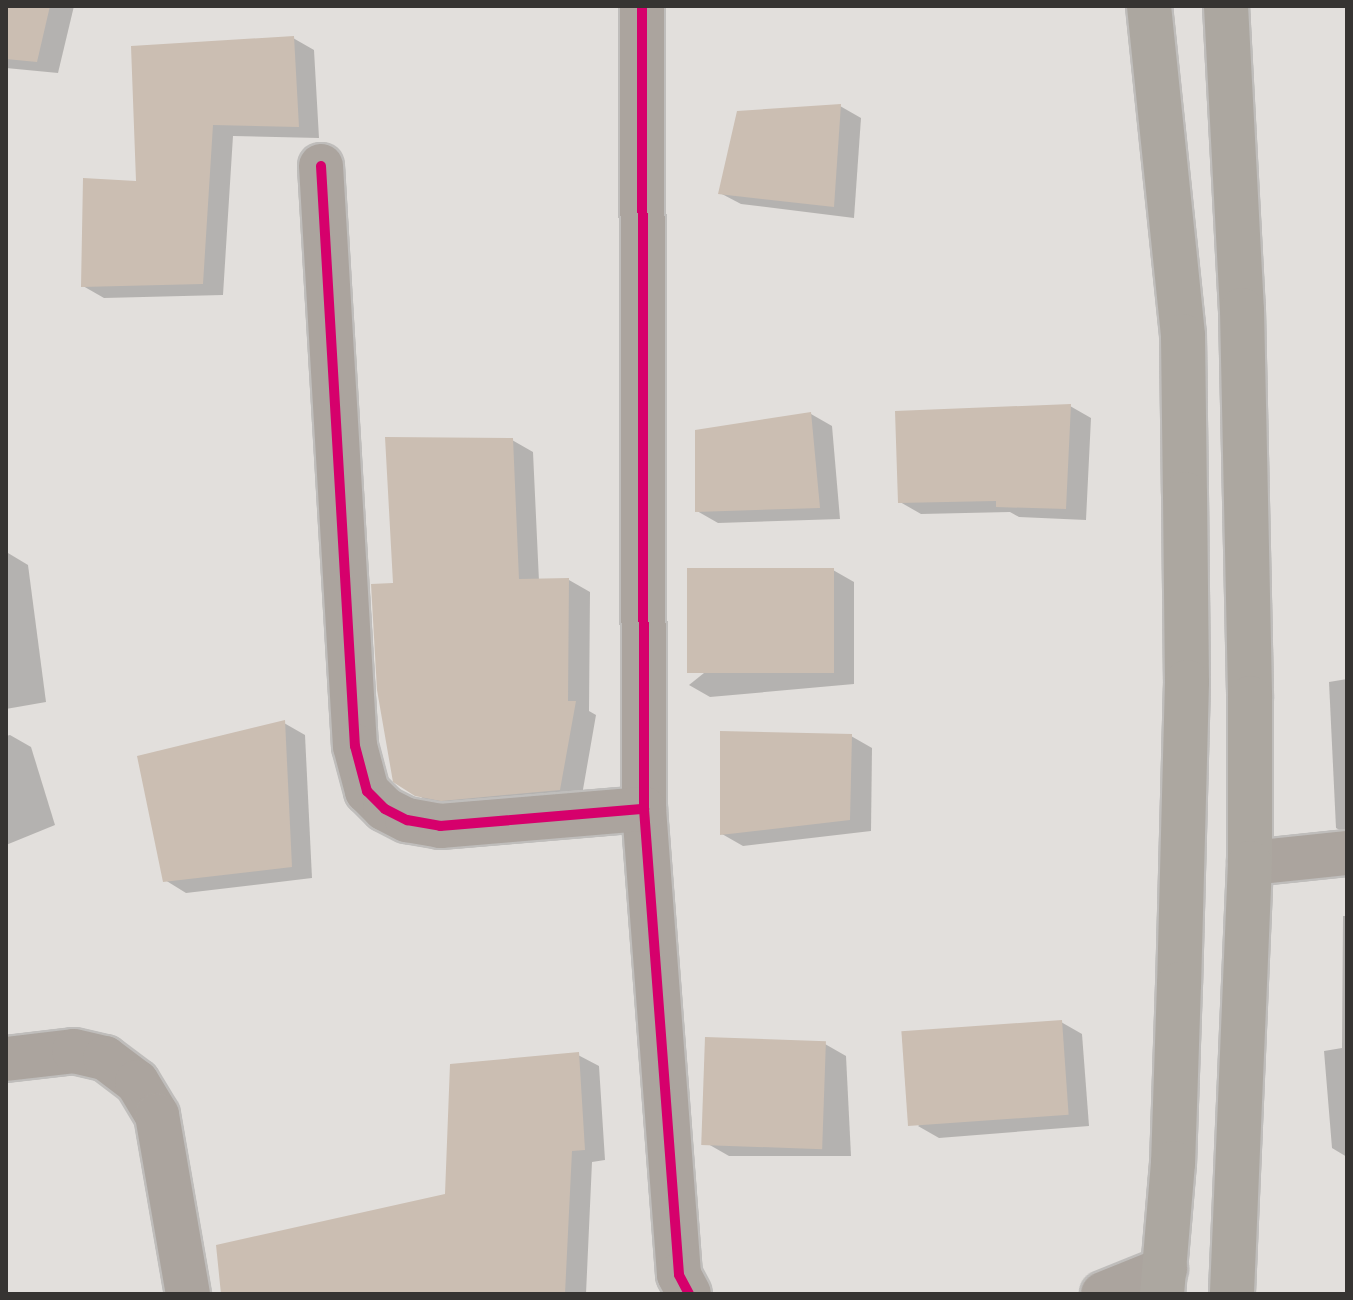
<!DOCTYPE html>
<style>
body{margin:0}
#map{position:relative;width:1353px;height:1300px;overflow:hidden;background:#e2dfdc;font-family:"Noto Sans",sans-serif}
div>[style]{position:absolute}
.shadow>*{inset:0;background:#0003}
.building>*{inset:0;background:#cbbeb2;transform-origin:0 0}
.roads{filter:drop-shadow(2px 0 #bfbdbb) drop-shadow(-2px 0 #bfbdbb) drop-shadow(0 2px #bfbdbb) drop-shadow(0 -2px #bfbdbb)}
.minor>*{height:44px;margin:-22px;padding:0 22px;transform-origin:22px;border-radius:22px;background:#aba49e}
.major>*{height:44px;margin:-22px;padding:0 22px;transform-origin:22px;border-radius:22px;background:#aca7a0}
.cycleway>*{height:10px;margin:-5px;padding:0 5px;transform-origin:5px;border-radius:5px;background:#d6006c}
span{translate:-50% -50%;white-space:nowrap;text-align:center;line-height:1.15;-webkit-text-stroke:6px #e4dfda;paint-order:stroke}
.frame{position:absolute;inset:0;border:8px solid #363432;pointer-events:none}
</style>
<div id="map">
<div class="shadow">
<div style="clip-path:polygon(6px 6px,74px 6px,58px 73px,6px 68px)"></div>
<div style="clip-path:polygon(293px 38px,314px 50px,319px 138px,233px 136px,223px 295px,104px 298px,83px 286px,138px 183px)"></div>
<div style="clip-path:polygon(840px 106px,861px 118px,854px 218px,741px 204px,720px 193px)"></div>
<div style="clip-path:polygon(1070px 406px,1091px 418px,1086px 520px,1019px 517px,1010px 512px,921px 514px,900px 502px)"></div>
<div style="clip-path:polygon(811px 414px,832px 426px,840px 519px,718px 523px,697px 511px)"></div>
<div style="clip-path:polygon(512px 440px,533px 452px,539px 581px,569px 580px,590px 592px,589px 711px,596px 715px,581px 801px,438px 807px,416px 794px,395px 585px)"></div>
<div style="clip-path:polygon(8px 553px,28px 565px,46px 702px,6px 709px)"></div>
<div style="clip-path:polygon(833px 570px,854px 582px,854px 684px,710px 697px,689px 685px)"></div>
<div style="clip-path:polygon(1347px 679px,1347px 834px,1336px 828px,1329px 682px)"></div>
<div style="clip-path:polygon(284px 723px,305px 735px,312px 878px,186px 893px,165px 880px)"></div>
<div style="clip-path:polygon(10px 735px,31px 747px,55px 825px,6px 845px,6px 736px)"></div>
<div style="clip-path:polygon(851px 736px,872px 748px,871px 831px,743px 846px,722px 834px)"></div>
<div style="clip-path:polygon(1343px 916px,1347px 916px,1347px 1157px,1332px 1148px,1324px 1051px,1342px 1048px)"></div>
<div style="clip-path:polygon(1061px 1022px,1082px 1034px,1089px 1126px,939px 1138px,918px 1126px)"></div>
<div style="clip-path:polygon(825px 1044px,846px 1056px,851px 1156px,729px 1156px,708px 1144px)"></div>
<div style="clip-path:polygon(578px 1055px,599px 1066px,605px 1160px,592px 1162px,586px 1294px,223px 1294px,447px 1196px)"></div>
</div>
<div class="building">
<div style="clip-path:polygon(6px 6px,50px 6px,37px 62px,6px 59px)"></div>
<div style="clip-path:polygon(294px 36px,299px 127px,213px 125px,203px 284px,81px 287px,83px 178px,136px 181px,131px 46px)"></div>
<div style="clip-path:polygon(841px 104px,834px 207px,718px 194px,737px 111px)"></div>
<div style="clip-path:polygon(1071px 404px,1066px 509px,996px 507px,996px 501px,898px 503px,895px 411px)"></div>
<div style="clip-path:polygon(811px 412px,820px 508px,695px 512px,695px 430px)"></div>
<div style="clip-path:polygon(385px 437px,513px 438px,519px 579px,569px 578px,568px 701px,576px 701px,560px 790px,441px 801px,415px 796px,393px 782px,377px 690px,371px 584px,393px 583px)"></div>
<div style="left:834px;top:568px;width:105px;height:147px;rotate:90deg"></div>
<div style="clip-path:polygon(285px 720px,292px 867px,163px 882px,137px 756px)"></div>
<div style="clip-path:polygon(720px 731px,852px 734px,850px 820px,720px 835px)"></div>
<div style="left:1062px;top:1020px;width:95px;height:161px;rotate:86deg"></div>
<div style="left:705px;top:1037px;width:121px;height:108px;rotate:2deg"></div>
<div style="clip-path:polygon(579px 1052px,585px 1150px,572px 1151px,565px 1294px,221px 1294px,216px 1245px,445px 1194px,450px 1064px)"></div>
</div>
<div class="roads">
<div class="minor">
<div style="left:642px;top:6px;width:803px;rotate:89.86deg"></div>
<div style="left:644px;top:809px;width:467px;rotate:85.7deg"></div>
<div style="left:679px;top:1275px;width:21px;rotate:62deg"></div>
<div style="left:321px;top:166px;width:581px;rotate:86.65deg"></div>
<div style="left:355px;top:746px;width:47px;rotate:75.1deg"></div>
<div style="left:367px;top:791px;width:25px;rotate:45deg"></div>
<div style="left:385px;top:809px;width:25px;rotate:27deg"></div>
<div style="left:407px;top:820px;width:34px;rotate:10deg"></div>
<div style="left:440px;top:826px;width:205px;rotate:-4.8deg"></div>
<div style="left:1250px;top:863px;width:98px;rotate:-5.9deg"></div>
<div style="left:6px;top:1059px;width:68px;rotate:-6.7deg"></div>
<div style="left:74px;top:1051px;width:32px;rotate:13deg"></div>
<div style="left:105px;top:1058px;width:40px;rotate:37deg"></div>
<div style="left:137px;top:1082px;width:39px;rotate:59deg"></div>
<div style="left:157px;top:1115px;width:182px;rotate:80.2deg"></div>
<div style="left:1103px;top:1294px;width:67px;rotate:-22deg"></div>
</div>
<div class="major">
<div style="left:1149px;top:6px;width:332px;rotate:84.1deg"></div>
<div style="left:1183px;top:336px;width:158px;rotate:89.3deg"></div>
<div style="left:1185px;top:494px;width:188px;rotate:89.4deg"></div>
<div style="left:1187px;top:682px;width:302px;rotate:91.5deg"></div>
<div style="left:1179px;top:984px;width:179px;rotate:91.9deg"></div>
<div style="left:1173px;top:1163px;width:131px;rotate:94.8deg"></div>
<div style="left:1226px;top:6px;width:304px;rotate:87deg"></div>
<div style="left:1242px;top:310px;width:388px;rotate:88.8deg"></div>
<div style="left:1250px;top:698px;width:165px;rotate:90deg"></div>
<div style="left:1250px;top:863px;width:431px;rotate:92.4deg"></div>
</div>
</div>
<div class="cycleway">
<div style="left:642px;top:6px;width:803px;rotate:89.86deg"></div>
<div style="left:644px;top:809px;width:467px;rotate:85.7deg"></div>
<div style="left:679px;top:1275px;width:21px;rotate:62deg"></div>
<div style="left:321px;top:166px;width:581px;rotate:86.65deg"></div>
<div style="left:355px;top:746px;width:47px;rotate:75.1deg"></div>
<div style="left:367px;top:791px;width:25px;rotate:45deg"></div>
<div style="left:385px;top:809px;width:25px;rotate:27deg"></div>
<div style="left:407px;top:820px;width:34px;rotate:10deg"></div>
<div style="left:440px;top:826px;width:205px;rotate:-4.8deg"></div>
</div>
<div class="frame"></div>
</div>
